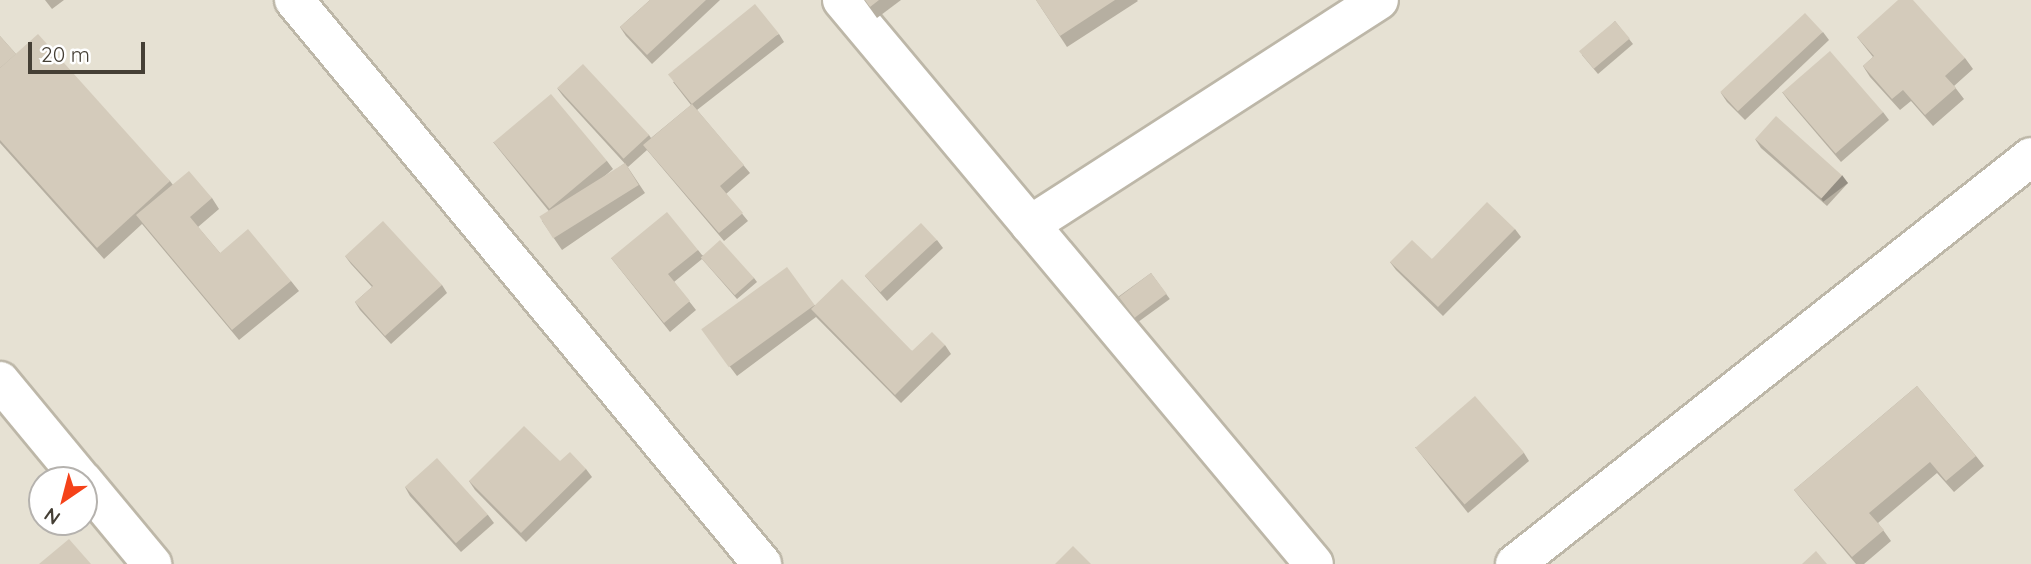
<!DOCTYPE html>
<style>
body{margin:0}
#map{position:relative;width:2031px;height:564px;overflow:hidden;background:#f2efe5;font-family:Quicksand,sans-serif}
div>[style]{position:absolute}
.residential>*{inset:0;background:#e6e1d3}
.roads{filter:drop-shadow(2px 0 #bdb7a8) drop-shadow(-2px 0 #bdb7a8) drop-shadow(0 2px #bdb7a8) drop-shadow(0 -2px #bdb7a8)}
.street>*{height:38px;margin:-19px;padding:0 19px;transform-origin:19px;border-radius:19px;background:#fff}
.wall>*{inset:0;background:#b6afa1;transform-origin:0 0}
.shaded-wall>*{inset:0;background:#948e83;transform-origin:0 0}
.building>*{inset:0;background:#d4cbbb;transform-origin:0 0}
span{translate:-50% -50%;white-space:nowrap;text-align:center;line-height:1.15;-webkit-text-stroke:6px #fff;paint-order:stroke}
.north{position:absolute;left:28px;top:466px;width:70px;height:70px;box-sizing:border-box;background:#fff;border:2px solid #b5b2ae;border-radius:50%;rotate:215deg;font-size:19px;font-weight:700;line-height:28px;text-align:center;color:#453f35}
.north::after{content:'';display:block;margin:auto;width:24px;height:32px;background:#f54219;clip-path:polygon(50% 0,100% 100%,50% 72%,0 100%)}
.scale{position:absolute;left:28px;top:42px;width:117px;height:32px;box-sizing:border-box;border:4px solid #453f35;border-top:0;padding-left:9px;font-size:21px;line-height:24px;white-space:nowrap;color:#453f35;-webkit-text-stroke:5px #fff;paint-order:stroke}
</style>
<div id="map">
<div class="residential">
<div style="clip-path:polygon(evenodd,0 0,2031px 0,2031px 564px,0 564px,0 0,42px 480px,84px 480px,84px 522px,42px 522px,42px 480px)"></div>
</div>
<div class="roads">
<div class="street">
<div style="left:294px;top:0;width:733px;rotate:50.31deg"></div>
<div style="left:842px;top:0;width:735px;rotate:50.07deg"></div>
<div style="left:1030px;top:225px;width:415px;rotate:-32.8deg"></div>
<div style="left:0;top:381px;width:129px;rotate:50.4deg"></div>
<div style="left:84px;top:482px;width:107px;rotate:50.3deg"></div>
<div style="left:1515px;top:564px;width:657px;rotate:-38.26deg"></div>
</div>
</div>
<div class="wall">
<div style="clip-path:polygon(45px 0,64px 0,52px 9px)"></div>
<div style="clip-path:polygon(650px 0,720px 0,652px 64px,626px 36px,620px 27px)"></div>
<div style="clip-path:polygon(864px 0,901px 0,877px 18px)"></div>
<div style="clip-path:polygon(1036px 0,1137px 0,1138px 1px,1067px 47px)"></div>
<div style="clip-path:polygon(1615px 21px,1633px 44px,1598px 74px,1582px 55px)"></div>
<div style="clip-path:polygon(1823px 32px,1829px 40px,1745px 120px,1727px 102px,1721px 93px)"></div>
<div style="clip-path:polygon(779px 34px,784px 42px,697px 110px,750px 173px,726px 194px,748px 221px,724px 241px,647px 150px,628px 167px,563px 96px,557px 88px,649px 135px,651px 138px,691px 105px,673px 82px)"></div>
<div style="clip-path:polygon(0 36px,16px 54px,170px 181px,173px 185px,212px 198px,219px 209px,198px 227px,220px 253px,291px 281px,299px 291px,239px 340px,142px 224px,104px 259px,0 143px)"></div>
<div style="clip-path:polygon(1857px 37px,1965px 58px,1973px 69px,1954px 86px,1964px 99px,1933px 126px,1911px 101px,1900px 110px,1870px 77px,1863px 66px,1873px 57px)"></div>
<div style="clip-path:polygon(1782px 92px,1883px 112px,1889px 120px,1841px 162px,1788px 100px)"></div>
<div style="clip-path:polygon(1755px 139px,1848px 183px,1827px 206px,1761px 148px)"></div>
<div style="clip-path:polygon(493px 142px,607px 161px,613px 169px,594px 185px,625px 163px,645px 193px,562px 250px,542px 221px,552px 215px)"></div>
<div style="clip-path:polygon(1515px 229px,1521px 237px,1443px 316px,1396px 270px,1390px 262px,1432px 259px)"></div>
<div style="clip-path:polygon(937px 240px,943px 248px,887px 301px,865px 276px)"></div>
<div style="clip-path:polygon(698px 250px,702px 255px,754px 278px,757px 282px,737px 299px,702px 259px,674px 282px,696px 310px,670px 332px,611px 258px)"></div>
<div style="clip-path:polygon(345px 256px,442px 285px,447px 293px,391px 344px,360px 310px,355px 302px,372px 287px,351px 264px)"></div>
<div style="left:1151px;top:273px;width:32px;height:40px;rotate:54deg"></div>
<div style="clip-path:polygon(815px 305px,912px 351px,945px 345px,951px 354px,901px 403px,816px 317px,737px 376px,703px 331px)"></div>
<div style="clip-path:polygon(1917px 386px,1976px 456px,1984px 466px,1954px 492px,1937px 473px,1878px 523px,1891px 541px,1864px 564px,1856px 564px,1802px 500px,1794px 490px)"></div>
<div style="clip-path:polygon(1415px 447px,1524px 453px,1529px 461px,1468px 513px)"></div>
<div style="clip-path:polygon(560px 461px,586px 469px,592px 477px,526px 542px,475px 490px,469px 481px)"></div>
<div style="clip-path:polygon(405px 487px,488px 515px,494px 523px,461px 552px,410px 496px)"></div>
</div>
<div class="shaded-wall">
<div style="left:1842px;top:175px;width:10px;height:31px;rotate:53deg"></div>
</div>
<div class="building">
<div style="clip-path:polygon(650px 0,706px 0,647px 55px,620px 27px)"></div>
<div style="clip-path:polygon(865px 0,879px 0,870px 7px)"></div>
<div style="clip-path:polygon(1036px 0,1115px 0,1060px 36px)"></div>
<div style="clip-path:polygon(1898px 0,1913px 0,1965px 58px,1945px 76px,1956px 88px,1925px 115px,1903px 90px,1892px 99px,1863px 66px,1874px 56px,1857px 37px)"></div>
<div style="left:755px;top:4px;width:38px;height:112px;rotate:51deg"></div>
<div style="left:1805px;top:13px;width:26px;height:116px;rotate:47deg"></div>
<div style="left:1615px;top:21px;width:23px;height:47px;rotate:50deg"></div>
<div style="clip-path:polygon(38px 34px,170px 181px,97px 248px,0 140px,0 68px)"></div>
<div style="clip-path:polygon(0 36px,16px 54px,0 68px)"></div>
<div style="left:1830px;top:51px;width:81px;height:63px;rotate:49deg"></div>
<div style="left:583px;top:64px;width:97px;height:35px;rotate:47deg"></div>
<div style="left:551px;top:94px;width:87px;height:75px;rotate:50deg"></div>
<div style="clip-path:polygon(692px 104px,744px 165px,720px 186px,743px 213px,719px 233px,643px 145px)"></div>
<div style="left:1776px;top:116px;width:89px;height:31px;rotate:42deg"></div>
<div style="left:625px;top:163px;width:26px;height:101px;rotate:58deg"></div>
<div style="clip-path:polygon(189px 171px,212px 198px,190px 217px,220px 253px,248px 229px,291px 281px,232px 330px,136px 215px)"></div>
<div style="clip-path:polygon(1487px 202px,1515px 229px,1438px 307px,1390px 262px,1412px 240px,1432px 259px)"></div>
<div style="clip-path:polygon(667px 212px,698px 250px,668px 274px,690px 301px,664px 323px,611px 258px)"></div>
<div style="clip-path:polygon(383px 221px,442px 285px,385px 336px,355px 302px,373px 286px,345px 256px)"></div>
<div style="left:921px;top:223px;width:23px;height:77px;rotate:47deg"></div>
<div style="left:720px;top:240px;width:51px;height:26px;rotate:48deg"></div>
<div style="left:787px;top:267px;width:47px;height:106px;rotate:54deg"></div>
<div style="left:1151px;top:273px;width:26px;height:40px;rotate:53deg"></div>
<div style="clip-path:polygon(842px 279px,912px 351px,932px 332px,945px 345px,895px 395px,811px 309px)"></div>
<div style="clip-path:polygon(1917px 386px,1976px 456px,1946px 481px,1930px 462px,1869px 513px,1884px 530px,1852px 557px,1794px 490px)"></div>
<div style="left:1475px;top:396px;width:75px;height:79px;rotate:49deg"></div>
<div style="clip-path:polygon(524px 426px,560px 461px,570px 452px,586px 469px,521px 533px,469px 481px)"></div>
<div style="left:437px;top:458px;width:76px;height:43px;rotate:48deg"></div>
<div style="clip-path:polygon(69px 539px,91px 564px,39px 564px)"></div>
<div style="clip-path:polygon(1073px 546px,1091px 564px,1055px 564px)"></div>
<div style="clip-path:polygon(1816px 551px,1827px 564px,1802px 564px)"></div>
</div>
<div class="north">N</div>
<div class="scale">20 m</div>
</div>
